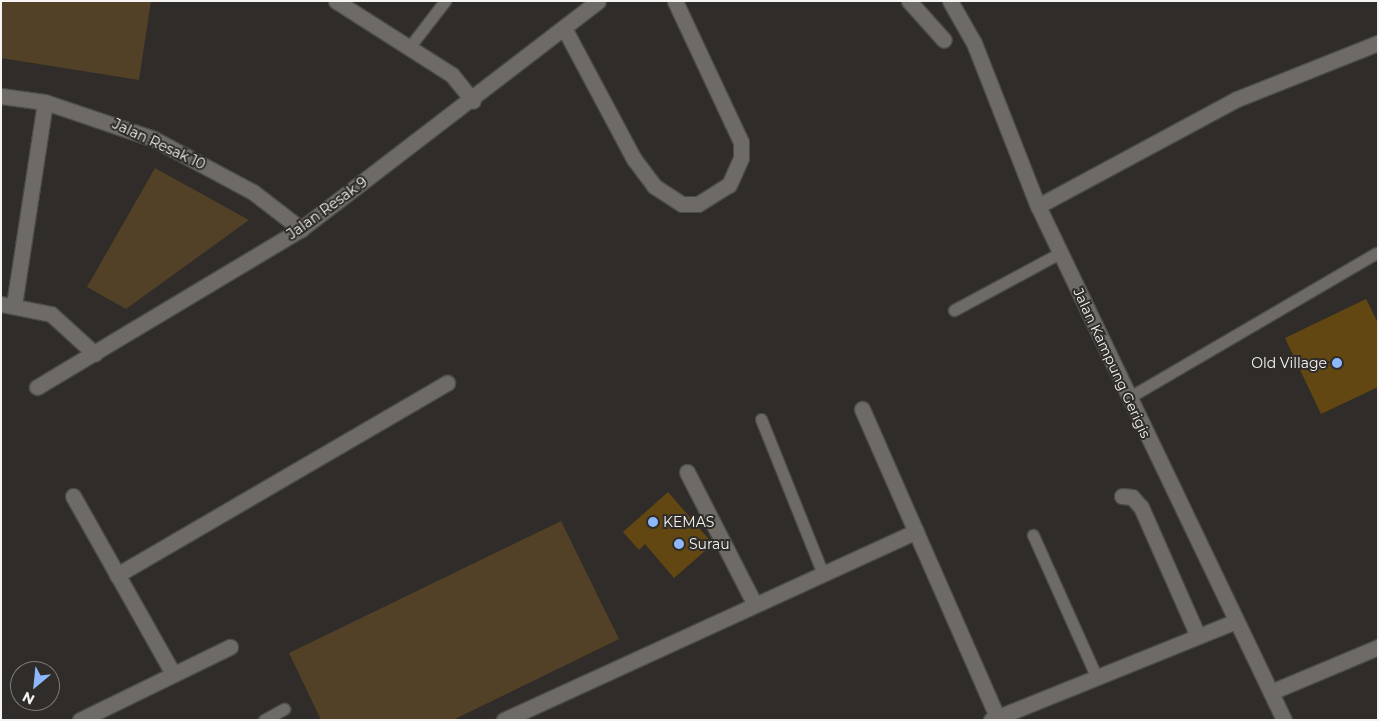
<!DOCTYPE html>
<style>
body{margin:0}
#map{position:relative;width:1379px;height:721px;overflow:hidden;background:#2f2c29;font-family:Montserrat,sans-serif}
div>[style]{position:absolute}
.green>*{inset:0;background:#524126}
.building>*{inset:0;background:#634712}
.roads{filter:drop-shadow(1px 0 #4c4b47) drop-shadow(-1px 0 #4c4b47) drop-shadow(0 1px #4c4b47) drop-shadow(0 -1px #4c4b47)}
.service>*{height:11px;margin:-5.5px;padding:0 5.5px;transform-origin:5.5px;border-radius:5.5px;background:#6e6b67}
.minor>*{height:15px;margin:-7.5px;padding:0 7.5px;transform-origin:7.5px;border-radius:7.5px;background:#6e6b67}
.dots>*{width:14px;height:14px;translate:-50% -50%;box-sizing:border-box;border:2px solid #2f2c29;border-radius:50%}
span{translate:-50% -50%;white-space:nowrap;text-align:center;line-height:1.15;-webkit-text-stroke:4px #2f2c29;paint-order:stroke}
.street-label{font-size:14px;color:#f5f4f2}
.poi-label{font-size:14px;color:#f5f4f2}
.right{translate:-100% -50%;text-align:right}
.left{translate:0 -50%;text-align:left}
.frame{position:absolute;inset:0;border:2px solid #f5f4f2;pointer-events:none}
.north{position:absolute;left:10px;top:661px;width:50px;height:50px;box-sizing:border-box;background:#2f2c29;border:1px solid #7e7c79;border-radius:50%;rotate:208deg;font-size:14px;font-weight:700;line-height:20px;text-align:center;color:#f5f4f2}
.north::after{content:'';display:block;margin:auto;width:18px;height:22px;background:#8db9fc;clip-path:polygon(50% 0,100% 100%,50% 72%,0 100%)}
</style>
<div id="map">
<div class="green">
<div style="clip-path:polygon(1px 1px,151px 1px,139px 80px,1px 58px)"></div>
<div style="clip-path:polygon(155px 168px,249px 220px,126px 309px,87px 287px)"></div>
<div style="clip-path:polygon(561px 521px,619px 639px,453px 720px,321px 720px,289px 653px)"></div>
</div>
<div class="building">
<div style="clip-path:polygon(1366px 299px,1378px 323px,1378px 387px,1321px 414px,1285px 338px)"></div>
<div style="clip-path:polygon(668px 492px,713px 544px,674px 578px,645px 544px,639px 550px,623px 532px)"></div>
</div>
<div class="roads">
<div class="service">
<div style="left:411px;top:45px;width:56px;rotate:-52.3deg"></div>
<div style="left:954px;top:310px;width:120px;rotate:-28.3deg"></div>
<div style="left:1128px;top:398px;width:287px;rotate:-30.3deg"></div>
<div style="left:761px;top:419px;width:167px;rotate:68.2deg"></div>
<div style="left:1033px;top:535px;width:157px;rotate:65.9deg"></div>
<div style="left:264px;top:720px;width:23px;rotate:-29deg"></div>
</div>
<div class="minor">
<div style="left:336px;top:1px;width:138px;rotate:32.5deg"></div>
<div style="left:452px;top:75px;width:33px;rotate:51deg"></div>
<div style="left:909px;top:1px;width:52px;rotate:48.1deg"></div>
<div style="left:950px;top:1px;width:48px;rotate:60.3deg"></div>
<div style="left:974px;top:43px;width:175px;rotate:68.6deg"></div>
<div style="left:1038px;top:206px;width:570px;rotate:64.42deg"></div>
<div style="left:564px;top:28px;width:149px;rotate:61.9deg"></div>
<div style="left:634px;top:159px;width:34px;rotate:53deg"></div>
<div style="left:654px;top:186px;width:33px;rotate:33deg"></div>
<div style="left:682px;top:204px;width:16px"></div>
<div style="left:698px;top:204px;width:36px;rotate:-32deg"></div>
<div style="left:729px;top:185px;width:30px;rotate:-66deg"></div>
<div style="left:741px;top:158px;width:16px;rotate:-90deg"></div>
<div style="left:741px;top:142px;width:156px;rotate:-115.1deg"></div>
<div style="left:1px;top:96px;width:44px;rotate:7.8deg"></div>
<div style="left:45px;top:102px;width:115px;rotate:18.7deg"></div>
<div style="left:154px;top:139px;width:112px;rotate:28.2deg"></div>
<div style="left:253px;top:192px;width:61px;rotate:37.6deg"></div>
<div style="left:1038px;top:206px;width:226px;rotate:-28.3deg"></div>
<div style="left:1237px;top:99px;width:152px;rotate:-21.7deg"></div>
<div style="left:1px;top:304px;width:51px;rotate:11.3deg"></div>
<div style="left:51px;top:314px;width:59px;rotate:42.3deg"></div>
<div style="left:14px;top:305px;width:205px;rotate:-81.3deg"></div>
<div style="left:37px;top:387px;width:308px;rotate:-30.9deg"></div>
<div style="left:301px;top:229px;width:374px;rotate:-37.5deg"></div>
<div style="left:862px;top:409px;width:336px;rotate:66.3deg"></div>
<div style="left:687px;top:472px;width:147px;rotate:62.9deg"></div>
<div style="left:73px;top:496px;width:202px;rotate:60.6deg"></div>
<div style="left:1122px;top:496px;width:10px;rotate:6deg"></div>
<div style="left:1132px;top:497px;width:13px;rotate:48deg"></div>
<div style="left:1141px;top:507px;width:141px;rotate:66.2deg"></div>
<div style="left:117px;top:575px;width:382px;rotate:-30.2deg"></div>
<div style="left:1271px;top:692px;width:116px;rotate:-22.8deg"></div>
<div style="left:80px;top:720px;width:167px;rotate:-26deg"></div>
<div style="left:504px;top:720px;width:453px;rotate:-24.6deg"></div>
<div style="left:991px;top:720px;width:264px;rotate:-22deg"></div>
</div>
</div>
<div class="dots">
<div style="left:1337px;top:363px;background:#8db9fc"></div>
<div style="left:653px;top:522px;background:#8db9fc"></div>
<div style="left:679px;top:544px;background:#8db9fc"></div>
</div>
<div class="street-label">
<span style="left:159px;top:144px;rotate:25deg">Jalan Resak 10</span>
<span style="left:327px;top:208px;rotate:-36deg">Jalan Resak 9</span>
<span style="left:1112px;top:363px;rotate:65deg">Jalan Kampung Gerigis</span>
</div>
<div class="poi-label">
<span class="right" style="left:1327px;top:363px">Old Village</span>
<span class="left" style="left:663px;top:522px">KEMAS</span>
<span class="left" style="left:689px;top:544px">Surau</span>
</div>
<div class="frame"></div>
<div class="north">N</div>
</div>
